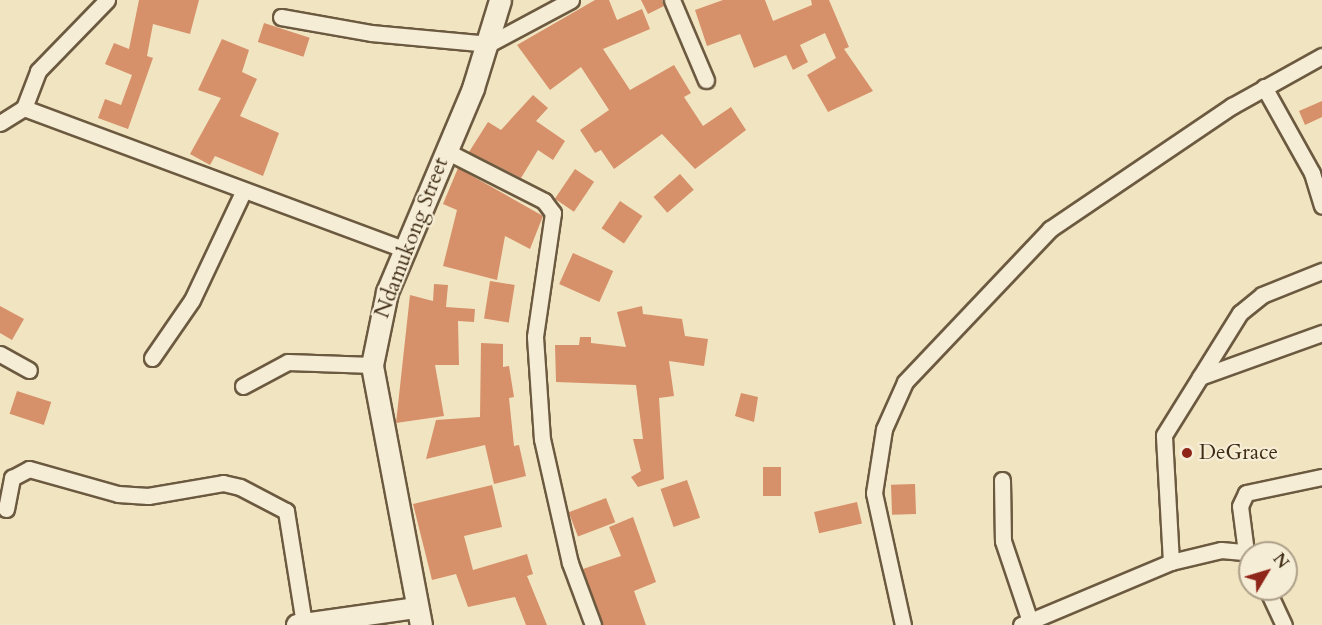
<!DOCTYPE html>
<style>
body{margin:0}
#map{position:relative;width:1322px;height:625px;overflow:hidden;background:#f1e4c1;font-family:Cardo,serif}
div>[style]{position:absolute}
.building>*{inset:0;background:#d6906a;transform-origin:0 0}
.roads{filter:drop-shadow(2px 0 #6c5a40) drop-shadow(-2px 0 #6c5a40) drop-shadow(0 2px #6c5a40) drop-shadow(0 -2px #6c5a40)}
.minor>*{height:15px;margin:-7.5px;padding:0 7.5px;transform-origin:7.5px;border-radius:7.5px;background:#f6edd7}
.tertiary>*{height:20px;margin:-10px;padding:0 10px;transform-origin:10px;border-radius:10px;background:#f6edd7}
.secondary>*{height:21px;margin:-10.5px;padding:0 10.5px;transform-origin:10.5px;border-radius:10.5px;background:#f6edd7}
.dots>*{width:16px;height:16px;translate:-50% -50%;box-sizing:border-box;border:3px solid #f6edd7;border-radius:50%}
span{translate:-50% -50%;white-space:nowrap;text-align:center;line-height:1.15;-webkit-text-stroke:4.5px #f6edd7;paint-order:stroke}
.street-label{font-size:21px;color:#3f2c15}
.poi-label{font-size:21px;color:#3f2c15}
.left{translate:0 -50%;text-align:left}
.north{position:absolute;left:1238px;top:541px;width:60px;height:60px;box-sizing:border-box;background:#f6edd7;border:2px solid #ada089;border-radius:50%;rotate:52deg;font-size:16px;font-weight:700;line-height:24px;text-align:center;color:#3f2c15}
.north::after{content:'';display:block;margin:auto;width:21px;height:27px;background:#8f2418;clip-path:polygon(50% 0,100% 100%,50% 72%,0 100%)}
</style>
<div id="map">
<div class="building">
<div style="clip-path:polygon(139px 0,199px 0,190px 34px,153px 24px,147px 56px,153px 58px,128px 129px,98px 118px,105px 99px,121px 105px,132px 75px,105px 64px,114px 43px,129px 49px)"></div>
<div style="clip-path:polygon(595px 0,609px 0,617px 20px,642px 9px,650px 29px,603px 49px,630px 90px,674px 65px,691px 93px,684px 97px,703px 126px,731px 107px,746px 130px,695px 169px,662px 134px,614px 169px,601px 150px,595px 153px,580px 130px,609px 110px,581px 67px,550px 90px,517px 45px)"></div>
<div style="clip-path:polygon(641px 0,662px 0,664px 6px,648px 14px)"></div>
<div style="clip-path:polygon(723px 0,765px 0,773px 21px,812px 5px,811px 0,829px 0,849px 47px,844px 49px,873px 91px,828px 112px,807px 75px,836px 58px,825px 33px,800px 45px,808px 62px,793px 70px,786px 55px,754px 68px,740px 34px,707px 46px,695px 10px)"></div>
<div style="left:264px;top:23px;width:48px;height:20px;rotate:18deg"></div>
<div style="clip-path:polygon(222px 39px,249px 50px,242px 72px,257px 79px,240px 116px,279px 133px,263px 176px,215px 156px,210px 165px,190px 154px,221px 98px,198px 90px)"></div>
<div style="clip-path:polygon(533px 95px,548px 108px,536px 121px,565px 141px,553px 160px,538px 150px,521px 178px,469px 152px,488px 122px,501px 130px)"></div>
<div style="clip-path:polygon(1322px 101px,1322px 117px,1305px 125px,1299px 111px)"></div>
<div style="clip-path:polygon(458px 168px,543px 216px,530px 249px,505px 236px,497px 280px,443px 266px,457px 210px,443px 204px)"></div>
<div style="left:575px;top:169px;width:23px;height:36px;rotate:34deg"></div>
<div style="left:680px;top:174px;width:21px;height:35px;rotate:49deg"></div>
<div style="left:620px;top:201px;width:27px;height:33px;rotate:34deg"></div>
<div style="left:573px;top:253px;width:44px;height:34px;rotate:24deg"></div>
<div style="left:490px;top:281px;width:25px;height:38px;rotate:9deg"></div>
<div style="clip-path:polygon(434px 284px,448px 285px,446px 307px,475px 309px,474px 322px,458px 321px,459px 365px,435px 365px,444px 416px,396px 423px,410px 295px,433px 301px)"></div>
<div style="clip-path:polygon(0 306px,24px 319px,12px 340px,0 333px)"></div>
<div style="clip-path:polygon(642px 306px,643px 314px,682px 319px,685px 336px,708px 339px,704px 366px,669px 361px,674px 396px,659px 398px,664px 479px,638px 487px,631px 477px,641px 471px,633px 439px,643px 439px,636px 385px,556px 382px,555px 345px,579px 345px,580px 337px,591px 337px,591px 343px,626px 347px,617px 312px)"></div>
<div style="clip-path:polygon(481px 343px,503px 344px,503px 367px,509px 366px,514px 397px,509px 398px,514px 446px,519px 445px,526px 476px,494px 484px,485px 445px,426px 459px,436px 420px,480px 417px)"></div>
<div style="left:17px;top:391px;width:36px;height:24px;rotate:18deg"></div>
<div style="clip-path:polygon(741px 393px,758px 397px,754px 422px,735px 416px)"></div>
<div style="left:763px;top:467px;width:18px;height:29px"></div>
<div style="left:687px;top:480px;width:40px;height:28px;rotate:71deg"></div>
<div style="left:915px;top:484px;width:30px;height:24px;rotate:88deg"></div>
<div style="clip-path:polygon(492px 485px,502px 527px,464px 536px,473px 570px,527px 554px,533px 574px,527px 576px,547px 625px,526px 625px,515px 597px,468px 607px,456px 574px,432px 580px,413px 504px)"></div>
<div style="left:606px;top:498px;width:26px;height:40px;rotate:69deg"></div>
<div style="left:857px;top:502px;width:22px;height:44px;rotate:77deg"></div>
<div style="clip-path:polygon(633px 517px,656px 582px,634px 591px,646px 625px,603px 625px,583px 569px,621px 556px,609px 527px)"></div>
</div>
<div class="roads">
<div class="minor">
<div style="left:672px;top:0;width:87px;rotate:67deg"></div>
<div style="left:281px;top:17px;width:91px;rotate:10.1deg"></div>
<div style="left:371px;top:33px;width:119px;rotate:5.3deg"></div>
<div style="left:489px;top:44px;width:93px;rotate:-28.2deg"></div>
<div style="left:1264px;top:87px;width:98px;rotate:60.8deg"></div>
<div style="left:1312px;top:173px;width:34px;rotate:73deg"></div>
<div style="left:24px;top:108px;width:40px;rotate:-69deg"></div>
<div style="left:38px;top:71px;width:99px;rotate:-45.8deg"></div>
<div style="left:0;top:123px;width:28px;rotate:-32deg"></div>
<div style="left:24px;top:108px;width:408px;rotate:20.4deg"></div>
<div style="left:446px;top:151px;width:110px;rotate:27deg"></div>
<div style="left:544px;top:201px;width:15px;rotate:53deg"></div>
<div style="left:553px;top:213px;width:125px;rotate:98.3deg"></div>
<div style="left:535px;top:337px;width:102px;rotate:86.1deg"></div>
<div style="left:542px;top:439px;width:127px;rotate:77.3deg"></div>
<div style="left:570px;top:563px;width:66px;rotate:69.6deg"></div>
<div style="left:0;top:354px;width:33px;rotate:29deg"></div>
<div style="left:152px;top:358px;width:70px;rotate:-55.4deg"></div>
<div style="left:192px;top:300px;width:119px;rotate:-64.7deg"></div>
<div style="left:1200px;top:377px;width:130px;rotate:-19.8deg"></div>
<div style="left:243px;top:386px;width:51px;rotate:-28.1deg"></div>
<div style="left:288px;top:362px;width:84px;rotate:2deg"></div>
<div style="left:1002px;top:480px;width:61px;rotate:89.1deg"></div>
<div style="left:1003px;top:541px;width:84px;rotate:71.4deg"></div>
<div style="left:6px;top:509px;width:32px;rotate:-79deg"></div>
<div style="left:12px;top:478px;width:19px;rotate:-28deg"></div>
<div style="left:29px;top:469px;width:92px;rotate:15.7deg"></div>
<div style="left:118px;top:494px;width:30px;rotate:4deg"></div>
<div style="left:148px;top:496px;width:76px;rotate:-9.8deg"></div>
<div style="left:223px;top:483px;width:17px;rotate:13deg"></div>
<div style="left:240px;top:487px;width:52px;rotate:27.6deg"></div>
<div style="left:286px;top:511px;width:113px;rotate:80.9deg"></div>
<div style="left:1246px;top:552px;width:46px;rotate:-97.4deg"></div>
<div style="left:1240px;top:506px;width:14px;rotate:-65deg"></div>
<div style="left:1246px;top:493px;width:78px;rotate:-11.9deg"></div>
<div style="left:1171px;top:562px;width:127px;rotate:-93.2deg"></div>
<div style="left:1164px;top:435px;width:144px;rotate:-58.1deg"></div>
<div style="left:1240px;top:313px;width:28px;rotate:-39deg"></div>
<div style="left:1262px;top:295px;width:65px;rotate:-21.8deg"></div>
<div style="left:1267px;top:589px;width:40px;rotate:65deg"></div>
<div style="left:903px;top:625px;width:135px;rotate:-102.4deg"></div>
<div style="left:874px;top:493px;width:65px;rotate:-81.1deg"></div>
<div style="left:884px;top:429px;width:51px;rotate:-65.9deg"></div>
<div style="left:905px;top:382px;width:211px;rotate:-46.5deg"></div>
<div style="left:1050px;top:229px;width:220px;rotate:-34.1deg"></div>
<div style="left:1232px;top:106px;width:103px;rotate:-29.1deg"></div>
<div style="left:1021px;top:625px;width:163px;rotate:-22.8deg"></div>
<div style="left:1171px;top:562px;width:51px;rotate:-13.5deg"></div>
<div style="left:1221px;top:550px;width:25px;rotate:5deg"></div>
<div style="left:1246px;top:552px;width:7px;rotate:56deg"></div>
</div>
<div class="tertiary">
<div style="left:297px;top:625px;width:121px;rotate:-8.1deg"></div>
</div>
<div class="secondary">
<div style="left:421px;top:625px;width:265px;rotate:-100.7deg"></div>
<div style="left:372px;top:365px;width:75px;rotate:-78.4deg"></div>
<div style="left:387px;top:292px;width:221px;rotate:-67.1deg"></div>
<div style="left:473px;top:88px;width:92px;rotate:-72.9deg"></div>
</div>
</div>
<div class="dots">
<div style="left:1187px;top:453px;background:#8f2418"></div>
</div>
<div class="street-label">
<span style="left:412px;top:238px;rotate:-69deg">Ndamukong Street</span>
</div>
<div class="poi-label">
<span class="left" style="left:1199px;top:453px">DeGrace</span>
</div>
<div class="north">N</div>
</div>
